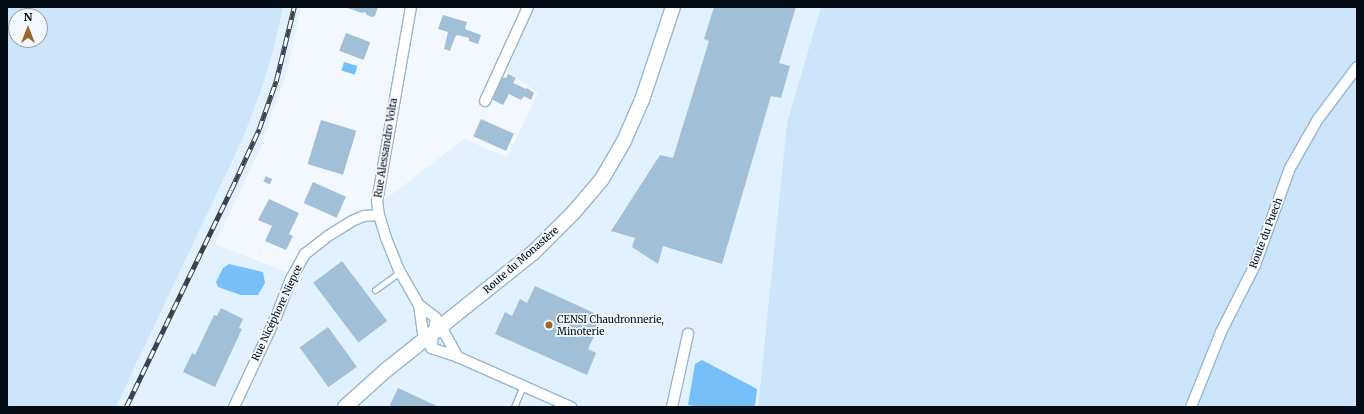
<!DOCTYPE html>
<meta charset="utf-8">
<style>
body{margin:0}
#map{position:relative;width:1364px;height:414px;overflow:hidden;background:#f2f8fe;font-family:Merriweather,serif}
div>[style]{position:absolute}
.built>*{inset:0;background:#e2f1fe}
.green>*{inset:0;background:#cce5fa}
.water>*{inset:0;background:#76bff8;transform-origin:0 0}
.building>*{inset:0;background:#a1bfd7;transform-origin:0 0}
.roads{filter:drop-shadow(1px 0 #98b6ce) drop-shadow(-1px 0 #98b6ce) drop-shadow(0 1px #98b6ce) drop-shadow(0 -1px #98b6ce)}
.lane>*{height:5px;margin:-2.5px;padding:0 2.5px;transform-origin:2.5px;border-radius:2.5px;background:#fff}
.street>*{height:10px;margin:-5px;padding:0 5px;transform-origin:5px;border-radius:5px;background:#fff}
.secondary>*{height:14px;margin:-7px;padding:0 7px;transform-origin:7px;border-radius:7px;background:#fff}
.rail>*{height:4.5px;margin-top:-2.25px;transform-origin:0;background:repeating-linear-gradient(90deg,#f2f8fe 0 9px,#3a424a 0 18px);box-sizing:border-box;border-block:1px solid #3a424a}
.dots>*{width:11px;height:11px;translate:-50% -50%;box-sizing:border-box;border:2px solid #f2f8fe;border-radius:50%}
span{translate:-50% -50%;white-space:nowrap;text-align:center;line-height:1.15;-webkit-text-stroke:3.5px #f2f8fe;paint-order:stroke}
.street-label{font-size:10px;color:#040d15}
.poi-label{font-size:10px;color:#040d15}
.left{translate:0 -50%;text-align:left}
.frame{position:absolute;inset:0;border:8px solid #040d15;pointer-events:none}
.north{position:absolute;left:8px;top:8px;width:40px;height:40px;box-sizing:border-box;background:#f2f8fe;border:1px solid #939aa1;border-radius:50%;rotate:0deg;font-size:11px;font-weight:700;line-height:16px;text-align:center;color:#040d15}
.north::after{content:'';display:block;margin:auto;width:14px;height:18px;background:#a06526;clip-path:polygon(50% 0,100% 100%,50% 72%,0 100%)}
</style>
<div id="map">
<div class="built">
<div style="clip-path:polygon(283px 7px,301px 7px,287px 71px,261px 147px,215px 244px,289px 273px,464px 139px,507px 157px,538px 93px,507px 71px,529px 7px,821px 7px,787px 123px,758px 407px,116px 407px,242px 140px,261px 91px,275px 44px)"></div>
</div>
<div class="green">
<div style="clip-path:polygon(evenodd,7px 7px,283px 7px,275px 44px,261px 91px,242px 140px,116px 407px,7px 407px,7px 7px,16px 16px,40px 16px,40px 40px,16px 40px,16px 16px)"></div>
<div style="clip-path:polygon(821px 7px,1357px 7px,1357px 407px,758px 407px,787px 123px)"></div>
</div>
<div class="water">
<div style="left:344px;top:62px;width:14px;height:9px;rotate:17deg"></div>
<div style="clip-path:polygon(229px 264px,263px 272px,265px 283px,258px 295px,241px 295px,218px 287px,216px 282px,223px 268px)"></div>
<div style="clip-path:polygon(702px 360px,757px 389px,755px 407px,699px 407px,688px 405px,695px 364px)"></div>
</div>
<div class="building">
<div style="clip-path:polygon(345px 7px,378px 7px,375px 16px,372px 17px,367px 15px,365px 12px,362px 13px)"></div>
<div style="clip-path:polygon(714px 7px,796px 7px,779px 63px,790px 66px,781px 98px,771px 96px,722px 264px,663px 246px,658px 264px,632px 247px,635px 238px,611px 231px,660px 155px,673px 158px,709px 41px,704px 39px)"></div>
<div style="clip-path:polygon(443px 15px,467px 22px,465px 29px,481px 35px,478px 44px,469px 41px,469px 38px,457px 35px,455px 37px,450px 51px,444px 49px,448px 32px,438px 29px)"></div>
<div style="left:346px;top:33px;width:26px;height:19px;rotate:21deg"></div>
<div style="clip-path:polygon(508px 74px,516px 78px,513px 83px,526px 89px,527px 88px,534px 93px,531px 100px,524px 96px,521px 100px,509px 94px,503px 105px,491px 99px,502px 77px,506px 78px)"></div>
<div style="left:481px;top:119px;width:36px;height:19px;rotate:24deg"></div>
<div style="left:321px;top:120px;width:37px;height:46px;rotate:17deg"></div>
<div style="left:266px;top:176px;width:7px;height:6px;rotate:27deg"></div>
<div style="left:313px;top:182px;width:36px;height:23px;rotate:24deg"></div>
<div style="clip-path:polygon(269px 199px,299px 213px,289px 234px,293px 236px,286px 250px,265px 241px,272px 226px,258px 220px)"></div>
<div style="left:342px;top:261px;width:75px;height:36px;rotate:53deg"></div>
<div style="clip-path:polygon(535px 286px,603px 317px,588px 349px,596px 353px,587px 375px,495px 334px,505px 312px,512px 316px,520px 299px,527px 303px)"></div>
<div style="clip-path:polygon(221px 308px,243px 319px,239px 328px,242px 329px,215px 387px,183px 372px,192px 353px,195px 355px,214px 315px,217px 316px)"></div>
<div style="left:328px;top:327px;width:49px;height:35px;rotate:54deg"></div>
<div style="clip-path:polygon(398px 388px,439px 407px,389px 407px)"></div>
</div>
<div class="roads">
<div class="lane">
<div style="left:375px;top:290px;width:31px;rotate:-36deg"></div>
<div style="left:514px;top:407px;width:23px;rotate:-67deg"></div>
</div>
<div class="street">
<div style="left:411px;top:7px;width:197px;rotate:99.9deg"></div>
<div style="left:377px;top:201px;width:14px;rotate:82deg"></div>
<div style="left:379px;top:215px;width:24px;rotate:73deg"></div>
<div style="left:386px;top:238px;width:37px;rotate:68deg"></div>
<div style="left:400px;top:272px;width:38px;rotate:60deg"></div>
<div style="left:419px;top:305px;width:28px;rotate:82deg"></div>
<div style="left:423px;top:333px;width:21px;rotate:-3deg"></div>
<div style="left:444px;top:332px;width:29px;rotate:61deg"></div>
<div style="left:485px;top:101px;width:103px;rotate:-65.4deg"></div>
<div style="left:419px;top:305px;width:21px;rotate:37deg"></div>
<div style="left:436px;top:318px;width:30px;rotate:99deg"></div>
<div style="left:431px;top:348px;width:28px;rotate:18deg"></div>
<div style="left:458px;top:357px;width:124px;rotate:23.9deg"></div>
<div style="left:234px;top:407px;width:99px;rotate:-65deg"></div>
<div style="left:276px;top:317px;width:41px;rotate:-68.5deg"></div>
<div style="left:291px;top:279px;width:29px;rotate:-61deg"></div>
<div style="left:305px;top:254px;width:29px;rotate:-38deg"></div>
<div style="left:328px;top:236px;width:28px;rotate:-32deg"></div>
<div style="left:352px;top:221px;width:13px;rotate:-23deg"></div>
<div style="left:364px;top:216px;width:15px;rotate:-4deg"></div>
<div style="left:672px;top:407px;width:75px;rotate:-77.6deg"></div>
<div style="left:1191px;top:407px;width:81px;rotate:-68.2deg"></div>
<div style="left:1221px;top:332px;width:75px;rotate:-63.1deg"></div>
<div style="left:1255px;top:265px;width:103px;rotate:-70.2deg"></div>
<div style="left:1290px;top:168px;width:56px;rotate:-60.3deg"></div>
<div style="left:1318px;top:119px;width:65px;rotate:-53.1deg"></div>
</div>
<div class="secondary">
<div style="left:345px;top:407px;width:54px;rotate:-42deg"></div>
<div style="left:385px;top:371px;width:189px;rotate:-38.6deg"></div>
<div style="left:533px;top:253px;width:58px;rotate:-45deg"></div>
<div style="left:574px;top:212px;width:43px;rotate:-49.7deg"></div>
<div style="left:602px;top:179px;width:44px;rotate:-59.9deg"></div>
<div style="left:624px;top:141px;width:45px;rotate:-66.3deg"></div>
<div style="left:642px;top:100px;width:98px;rotate:-71.6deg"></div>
</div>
</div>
<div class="rail">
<div style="left:126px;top:407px;width:241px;rotate:-64.2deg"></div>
<div style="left:231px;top:190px;width:67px;rotate:-65.3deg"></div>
<div style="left:259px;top:129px;width:51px;rotate:-70.5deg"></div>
<div style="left:276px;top:81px;width:76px;rotate:-76.3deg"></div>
</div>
<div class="dots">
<div style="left:549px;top:325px;background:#a06526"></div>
</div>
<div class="street-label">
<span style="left:386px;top:148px;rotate:-81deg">Rue Alessandro Volta</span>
<span style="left:1266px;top:233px;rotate:-69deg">Route du Puech</span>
<span style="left:521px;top:260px;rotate:-41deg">Route du Monastère</span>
<span style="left:277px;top:313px;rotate:-65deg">Rue Nicéphore Niepce</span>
</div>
<div class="poi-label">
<span class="left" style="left:557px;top:325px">CENSI Chaudronnerie,<br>Minoterie</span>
</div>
<div class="frame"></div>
<div class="north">N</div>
</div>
